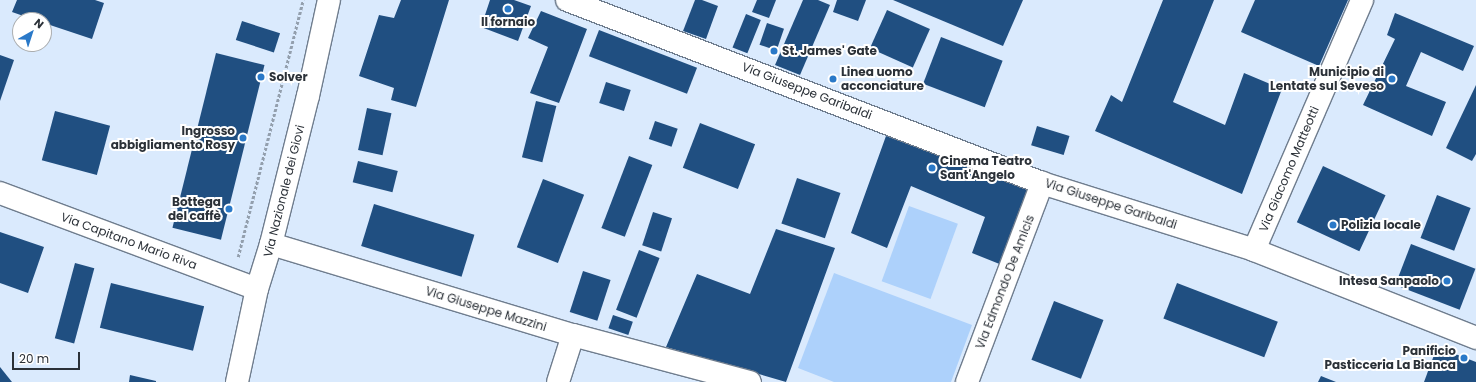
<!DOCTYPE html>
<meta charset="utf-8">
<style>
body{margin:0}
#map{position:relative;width:1476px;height:382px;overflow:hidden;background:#daeafd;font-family:Poppins,sans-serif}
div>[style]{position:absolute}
.green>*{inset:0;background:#add1fb;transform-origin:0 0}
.building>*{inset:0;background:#204f81;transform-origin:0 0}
.path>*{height:2.5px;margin-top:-1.25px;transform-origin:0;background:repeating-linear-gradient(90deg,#939fad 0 3px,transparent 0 5px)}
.roads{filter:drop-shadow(1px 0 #6f7d8e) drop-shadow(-1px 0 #6f7d8e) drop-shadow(0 1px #6f7d8e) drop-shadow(0 -1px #6f7d8e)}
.minor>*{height:22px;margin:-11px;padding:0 11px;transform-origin:11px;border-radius:11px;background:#fff}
.secondary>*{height:22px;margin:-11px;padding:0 11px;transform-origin:11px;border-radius:11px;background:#fff}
.dots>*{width:11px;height:11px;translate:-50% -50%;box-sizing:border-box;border:2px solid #fff;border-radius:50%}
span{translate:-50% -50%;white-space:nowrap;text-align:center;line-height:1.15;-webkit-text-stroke:4px #fff;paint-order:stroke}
.poi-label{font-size:12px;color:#2b3138;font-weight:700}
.left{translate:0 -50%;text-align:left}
.right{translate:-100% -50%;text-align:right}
.street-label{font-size:12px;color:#2b3138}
.north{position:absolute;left:12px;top:12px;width:40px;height:40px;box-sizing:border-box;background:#fff;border:1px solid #aaadaf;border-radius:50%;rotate:39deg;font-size:11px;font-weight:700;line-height:16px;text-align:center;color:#2b3138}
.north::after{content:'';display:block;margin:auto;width:14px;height:18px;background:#2a79c8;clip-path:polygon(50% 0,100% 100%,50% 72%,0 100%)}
.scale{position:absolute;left:12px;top:352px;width:68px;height:18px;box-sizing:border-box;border:2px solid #2b3138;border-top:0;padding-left:5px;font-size:12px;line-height:14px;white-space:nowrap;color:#2b3138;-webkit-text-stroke:3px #fff;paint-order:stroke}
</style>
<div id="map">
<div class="green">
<div style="left:909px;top:206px;width:52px;height:80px;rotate:20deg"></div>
<div style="clip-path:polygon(834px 273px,972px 325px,951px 382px,834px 382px,798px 368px)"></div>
</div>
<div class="building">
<div style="clip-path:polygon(17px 0,95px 0,104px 3px,92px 39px,44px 23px,44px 20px,35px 20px,12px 12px)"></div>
<div style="clip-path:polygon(401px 0,449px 0,416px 107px,391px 100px,394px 88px,359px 76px,379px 15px,394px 18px)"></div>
<div style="clip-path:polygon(490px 0,514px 0,531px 6px,518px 41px,481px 27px)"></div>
<div style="clip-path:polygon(695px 0,702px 0,718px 6px,706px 39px,683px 31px)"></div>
<div style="clip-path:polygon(757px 0,776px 0,769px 18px,752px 12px)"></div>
<div style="clip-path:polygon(803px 0,818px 0,830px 5px,800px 75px,775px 65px)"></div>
<div style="clip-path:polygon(837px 0,866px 0,858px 21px,833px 12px)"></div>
<div style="clip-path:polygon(893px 0,1023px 0,1003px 46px)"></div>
<div style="clip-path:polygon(1163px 0,1214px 0,1173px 102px,1225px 125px,1244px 73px,1282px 89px,1242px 194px,1095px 131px,1111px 95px,1122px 102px)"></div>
<div style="clip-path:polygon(1255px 0,1348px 0,1319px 66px,1241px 32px)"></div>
<div style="left:887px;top:10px;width:47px;height:42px;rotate:24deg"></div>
<div style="clip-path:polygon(541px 11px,587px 29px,559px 103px,530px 93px,548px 47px,528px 38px)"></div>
<div style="clip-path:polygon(1395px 13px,1474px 46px,1463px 71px,1421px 52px,1406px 86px,1446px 102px,1432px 136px,1363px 105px,1395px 39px,1387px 35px)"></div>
<div style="left:746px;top:14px;width:16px;height:36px;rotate:22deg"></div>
<div style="left:242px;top:21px;width:40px;height:20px;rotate:18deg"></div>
<div style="left:767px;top:23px;width:18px;height:23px;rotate:19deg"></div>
<div style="left:599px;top:30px;width:105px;height:28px;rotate:21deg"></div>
<div style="left:941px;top:37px;width:66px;height:50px;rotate:21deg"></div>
<div style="left:216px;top:53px;width:50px;height:180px;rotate:14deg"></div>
<div style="clip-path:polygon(0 55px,14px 60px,0 101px)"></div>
<div style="left:606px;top:82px;width:26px;height:22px;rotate:18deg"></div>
<div style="clip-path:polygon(1476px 85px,1476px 154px,1472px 161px,1446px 148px)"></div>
<div style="left:536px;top:101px;width:21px;height:58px;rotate:14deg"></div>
<div style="left:367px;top:108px;width:25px;height:43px;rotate:12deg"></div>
<div style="left:55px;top:111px;width:57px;height:51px;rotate:15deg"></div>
<div style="left:655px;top:121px;width:24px;height:19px;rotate:19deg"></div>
<div style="left:700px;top:123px;width:59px;height:48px;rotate:21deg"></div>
<div style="left:1037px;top:126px;width:34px;height:20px;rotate:17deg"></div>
<div style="clip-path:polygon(886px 136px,1030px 190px,1002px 265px,972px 253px,985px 217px,911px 186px,887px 248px,851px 233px)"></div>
<div style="left:629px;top:156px;width:25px;height:77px;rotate:21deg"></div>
<div style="left:358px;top:161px;width:41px;height:22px;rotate:14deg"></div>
<div style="left:1323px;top:166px;width:69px;height:62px;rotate:25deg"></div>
<div style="left:797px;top:178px;width:46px;height:48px;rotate:19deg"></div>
<div style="left:543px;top:179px;width:44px;height:73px;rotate:21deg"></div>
<div style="left:1437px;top:195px;width:36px;height:46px;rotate:21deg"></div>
<div style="left:374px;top:204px;width:105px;height:44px;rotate:17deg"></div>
<div style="left:653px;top:212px;width:20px;height:35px;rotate:18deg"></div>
<div style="clip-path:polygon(776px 229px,835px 248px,786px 382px,666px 347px,697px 274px,750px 294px)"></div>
<div style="clip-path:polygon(0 232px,44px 247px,28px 293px,0 283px)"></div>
<div style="left:1411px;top:244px;width:69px;height:44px;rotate:21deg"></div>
<div style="left:639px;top:250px;width:22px;height:64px;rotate:21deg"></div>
<div style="left:75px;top:263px;width:20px;height:78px;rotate:15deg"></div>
<div style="left:583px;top:271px;width:29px;height:43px;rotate:18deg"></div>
<div style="left:111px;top:283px;width:96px;height:46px;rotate:14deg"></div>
<div style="left:1177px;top:283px;width:108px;height:38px;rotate:21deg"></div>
<div style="left:1054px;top:301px;width:53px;height:63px;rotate:21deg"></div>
<div style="left:613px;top:315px;width:21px;height:14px;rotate:19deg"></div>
<div style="clip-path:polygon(1437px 347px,1476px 362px,1476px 382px,1424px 382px)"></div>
<div style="clip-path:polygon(0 367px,12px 382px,0 382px)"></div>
<div style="clip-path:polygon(130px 375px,156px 381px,156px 382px,129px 382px)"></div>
<div style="clip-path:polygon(1321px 376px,1336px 382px,1318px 382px)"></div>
</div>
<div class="path">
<div style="left:238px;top:257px;width:265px;rotate:-75.8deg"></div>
</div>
<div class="roads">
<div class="minor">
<div style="left:567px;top:0;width:509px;rotate:21.07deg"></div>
<div style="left:1042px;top:183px;width:222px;rotate:17.5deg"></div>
<div style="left:1254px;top:250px;width:239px;rotate:21.6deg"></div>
<div style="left:0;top:193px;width:274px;rotate:20.5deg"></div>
<div style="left:271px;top:244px;width:315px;rotate:16.8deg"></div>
<div style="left:573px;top:335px;width:183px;rotate:14.9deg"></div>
<div style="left:1254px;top:250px;width:272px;rotate:-66.6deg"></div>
<div style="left:558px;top:382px;width:49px;rotate:-72.3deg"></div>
<div style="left:967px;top:382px;width:213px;rotate:-69.3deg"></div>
</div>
<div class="secondary">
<div style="left:237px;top:382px;width:95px;rotate:-77.9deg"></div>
<div style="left:257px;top:289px;width:47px;rotate:-72.7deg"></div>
<div style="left:271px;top:244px;width:153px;rotate:-76deg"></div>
<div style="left:308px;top:96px;width:98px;rotate:-77.7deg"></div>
</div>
</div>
<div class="dots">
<div style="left:508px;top:9px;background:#2a79c8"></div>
<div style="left:774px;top:51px;background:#2a79c8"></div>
<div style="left:261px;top:77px;background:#2a79c8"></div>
<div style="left:833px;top:79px;background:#2a79c8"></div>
<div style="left:1392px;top:79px;background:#2a79c8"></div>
<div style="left:243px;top:138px;background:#2a79c8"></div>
<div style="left:932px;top:168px;background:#2a79c8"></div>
<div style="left:229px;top:209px;background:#2a79c8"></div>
<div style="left:1333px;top:225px;background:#2a79c8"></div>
<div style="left:1447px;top:281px;background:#2a79c8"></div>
<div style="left:1464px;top:358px;background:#2a79c8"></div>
</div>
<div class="poi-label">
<span style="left:508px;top:22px">Il fornaio</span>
<span class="left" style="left:782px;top:51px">St. James' Gate</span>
<span class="left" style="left:841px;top:79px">Linea uomo<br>acconciature</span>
<span class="right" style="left:1384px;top:79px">Municipio di<br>Lentate sul Seveso</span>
<span class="left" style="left:269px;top:77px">Solver</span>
<span class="right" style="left:235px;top:138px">Ingrosso<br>abbigliamento Rosy</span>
<span class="left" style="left:940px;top:168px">Cinema Teatro<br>Sant'Angelo</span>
<span class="right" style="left:221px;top:209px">Bottega<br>del caffè</span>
<span class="left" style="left:1341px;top:225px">Polizia locale</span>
<span class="right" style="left:1439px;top:281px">Intesa Sanpaolo</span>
<span class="right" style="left:1456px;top:358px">Panificio<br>Pasticceria La Bianca</span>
</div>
<div class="street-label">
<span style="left:807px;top:91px;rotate:21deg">Via Giuseppe Garibaldi</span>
<span style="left:1289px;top:169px;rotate:-67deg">Via Giacomo Matteotti</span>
<span style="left:284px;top:191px;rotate:-76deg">Via Nazionale dei Giovi</span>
<span style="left:1111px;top:204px;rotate:18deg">Via Giuseppe Garibaldi</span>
<span style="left:129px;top:241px;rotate:20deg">Via Capitano Mario Riva</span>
<span style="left:1005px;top:282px;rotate:-69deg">Via Edmondo De Amicis</span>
<span style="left:486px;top:309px;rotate:17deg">Via Giuseppe Mazzini</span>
</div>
<div class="north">N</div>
<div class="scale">20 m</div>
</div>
